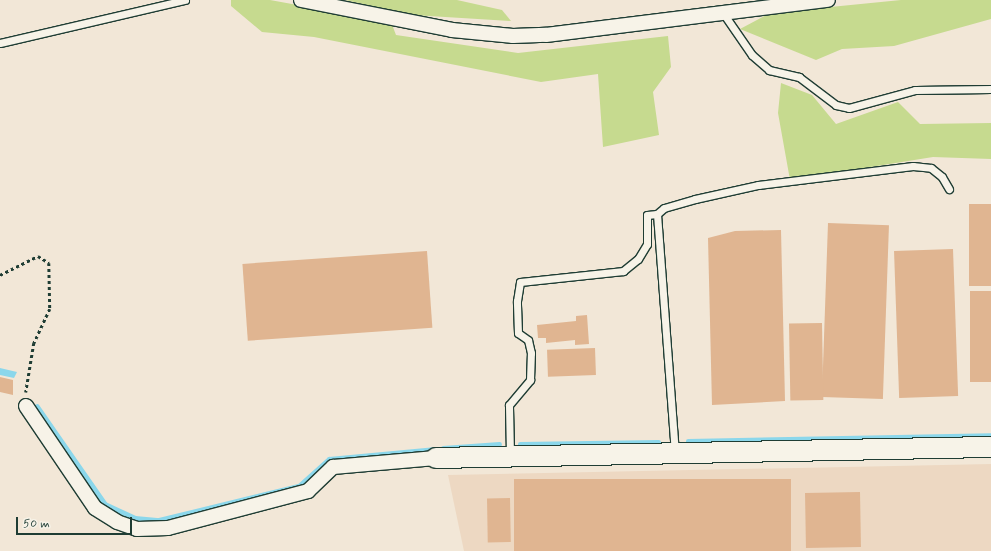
<!DOCTYPE html>
<style>
body{margin:0}
#map{position:relative;width:991px;height:551px;overflow:hidden;background:#f2e7d7;font-family:Mynerve,sans-serif}
div>[style]{position:absolute}
.built>*{inset:0;background:#edd8c2}
.green>*{inset:0;background:#c6da8f}
.water>*{inset:0;background:#8bd7eb}
.stream>*{height:4.5px;margin:-2.25px;padding:0 2.25px;transform-origin:2.25px;border-radius:2.25px;background:#8bd7eb}
.building>*{inset:0;background:#e0b591;transform-origin:0 0}
.path>*{height:2.5px;margin-top:-1.25px;transform-origin:0;background:repeating-linear-gradient(90deg,#1f3d34 0 3px,transparent 0 6px)}
.roads{filter:drop-shadow(1px 0 #1f3d34) drop-shadow(-1px 0 #1f3d34) drop-shadow(0 1px #1f3d34) drop-shadow(0 -1px #1f3d34)}
.lane>*{height:7px;margin:-3.5px;padding:0 3.5px;transform-origin:3.5px;border-radius:3.5px;background:#f7f3e8}
.street>*{height:14px;margin:-7px;padding:0 7px;transform-origin:7px;border-radius:7px;background:#f7f3e8}
.secondary>*{height:20px;margin:-10px;padding:0 10px;transform-origin:10px;border-radius:10px;background:#f7f3e8}
span{translate:-50% -50%;white-space:nowrap;text-align:center;line-height:1.15;-webkit-text-stroke:3px #f7f3e8;paint-order:stroke}
.scale{position:absolute;left:16px;top:517px;width:116px;height:18px;box-sizing:border-box;border:2px solid #1f3d34;border-top:0;padding-left:5px;font-size:12px;line-height:14px;white-space:nowrap;color:#1f3d34;-webkit-text-stroke:3px #f7f3e8;paint-order:stroke}
</style>
<div id="map">
<div class="built">
<div style="clip-path:polygon(991px 464px,991px 551px,464px 551px,448px 475px)"></div>
</div>
<div class="green">
<div style="clip-path:polygon(231px 0,270px 0,391px 22px,396px 35px,518px 53px,668px 36px,671px 67px,653px 92px,659px 135px,603px 147px,598px 74px,541px 82px,314px 37px,262px 32px,231px 6px)"></div>
<div style="clip-path:polygon(345px 0,457px 0,502px 10px,511px 21px,413px 15px)"></div>
<div style="clip-path:polygon(901px 0,991px 0,991px 19px,894px 46px,842px 49px,816px 60px,740px 29px,770px 13px)"></div>
<div style="clip-path:polygon(781px 83px,812px 95px,836px 124px,898px 102px,920px 124px,991px 123px,991px 159px,933px 157px,790px 180px,778px 113px)"></div>
</div>
<div class="water">
<div style="clip-path:polygon(0 368px,17px 372px,14px 378px,0 375px)"></div>
</div>
<div class="stream">
<div style="left:37px;top:406px;width:119px;rotate:55.2deg"></div>
<div style="left:105px;top:504px;width:33px;rotate:25deg"></div>
<div style="left:135px;top:518px;width:24px;rotate:5deg"></div>
<div style="left:159px;top:520px;width:144px;rotate:-13.7deg"></div>
<div style="left:299px;top:486px;width:40px;rotate:-42deg"></div>
<div style="left:329px;top:459px;width:107px;rotate:-5.3deg"></div>
<div style="left:688px;top:441px;width:303px;rotate:-1.1deg"></div>
<div style="left:520px;top:444px;width:138px;rotate:-0.8deg"></div>
<div style="left:443px;top:448px;width:56px;rotate:-4.1deg"></div>
</div>
<div class="building">
<div style="left:969px;top:204px;width:22px;height:82px"></div>
<div style="left:828px;top:223px;width:61px;height:174px;rotate:2deg"></div>
<div style="clip-path:polygon(781px 230px,785px 401px,712px 405px,708px 238px,735px 231px)"></div>
<div style="left:953px;top:249px;width:147px;height:59px;rotate:88deg"></div>
<div style="left:427px;top:251px;width:77px;height:185px;rotate:86deg"></div>
<div style="left:970px;top:291px;width:21px;height:91px"></div>
<div style="clip-path:polygon(587px 315px,589px 344px,575px 345px,575px 340px,546px 343px,546px 338px,538px 338px,537px 325px,576px 321px,576px 316px)"></div>
<div style="left:822px;top:323px;width:77px;height:33px;rotate:89deg"></div>
<div style="left:595px;top:348px;width:27px;height:48px;rotate:88deg"></div>
<div style="clip-path:polygon(0 377px,13px 380px,13px 395px,0 392px)"></div>
<div style="left:791px;top:479px;width:72px;height:277px;rotate:90deg"></div>
<div style="left:860px;top:492px;width:55px;height:55px;rotate:89deg"></div>
<div style="left:510px;top:498px;width:44px;height:23px;rotate:89deg"></div>
</div>
<div class="path">
<div style="left:0;top:275px;width:42px;rotate:-26.6deg"></div>
<div style="left:38px;top:256px;width:13px;rotate:32deg"></div>
<div style="left:49px;top:263px;width:46px;rotate:88.8deg"></div>
<div style="left:50px;top:309px;width:38px;rotate:115deg"></div>
<div style="left:34px;top:343px;width:50px;rotate:99.3deg"></div>
</div>
<div class="roads">
<div class="lane">
<div style="left:723px;top:13px;width:51px;rotate:55.4deg"></div>
<div style="left:752px;top:55px;width:23px;rotate:41deg"></div>
<div style="left:769px;top:70px;width:31px;rotate:13deg"></div>
<div style="left:799px;top:77px;width:46px;rotate:37.1deg"></div>
<div style="left:836px;top:105px;width:13px;rotate:13deg"></div>
<div style="left:849px;top:108px;width:68px;rotate:-15.3deg"></div>
<div style="left:915px;top:90px;width:76px;rotate:-0.8deg"></div>
<div style="left:0;top:43px;width:190px;rotate:-13.1deg"></div>
<div style="left:657px;top:214px;width:238px;rotate:85.7deg"></div>
<div style="left:510px;top:454px;width:49px;rotate:-91.2deg"></div>
<div style="left:509px;top:405px;width:33px;rotate:-50deg"></div>
<div style="left:530px;top:380px;width:27px;rotate:-88deg"></div>
<div style="left:531px;top:353px;width:13px;rotate:-103deg"></div>
<div style="left:528px;top:340px;width:12px;rotate:-145deg"></div>
<div style="left:518px;top:333px;width:32px;rotate:-92deg"></div>
<div style="left:517px;top:301px;width:19px;rotate:-81deg"></div>
<div style="left:520px;top:282px;width:104px;rotate:-6.1deg"></div>
<div style="left:623px;top:271px;width:19px;rotate:-39deg"></div>
<div style="left:638px;top:259px;width:17px;rotate:-59deg"></div>
<div style="left:647px;top:244px;width:29px;rotate:-90deg"></div>
<div style="left:647px;top:215px;width:10px;rotate:-6deg"></div>
<div style="left:657px;top:214px;width:9px;rotate:-41deg"></div>
<div style="left:664px;top:208px;width:32px;rotate:-16deg"></div>
<div style="left:695px;top:199px;width:65px;rotate:-12.5deg"></div>
<div style="left:758px;top:185px;width:156px;rotate:-7deg"></div>
<div style="left:913px;top:166px;width:18px;rotate:6deg"></div>
<div style="left:931px;top:168px;width:14px;rotate:39deg"></div>
<div style="left:942px;top:177px;width:14px;rotate:60deg"></div>
</div>
<div class="street">
<div style="left:301px;top:0;width:154px;rotate:11.2deg"></div>
<div style="left:452px;top:30px;width:61px;rotate:5.6deg"></div>
<div style="left:513px;top:36px;width:33px;rotate:-2deg"></div>
<div style="left:546px;top:35px;width:284px;rotate:-7.1deg"></div>
<div style="left:26px;top:406px;width:123px;rotate:55.9deg"></div>
<div style="left:95px;top:508px;width:26px;rotate:32deg"></div>
<div style="left:117px;top:522px;width:21px;rotate:19deg"></div>
<div style="left:137px;top:529px;width:31px;rotate:-2deg"></div>
<div style="left:168px;top:528px;width:145px;rotate:-14.8deg"></div>
<div style="left:308px;top:491px;width:35px;rotate:-44deg"></div>
<div style="left:333px;top:467px;width:103px;rotate:-5deg"></div>
</div>
<div class="secondary">
<div style="left:436px;top:458px;width:555px;rotate:-1.14deg"></div>
</div>
</div>
<div class="scale">50 m</div>
</div>
